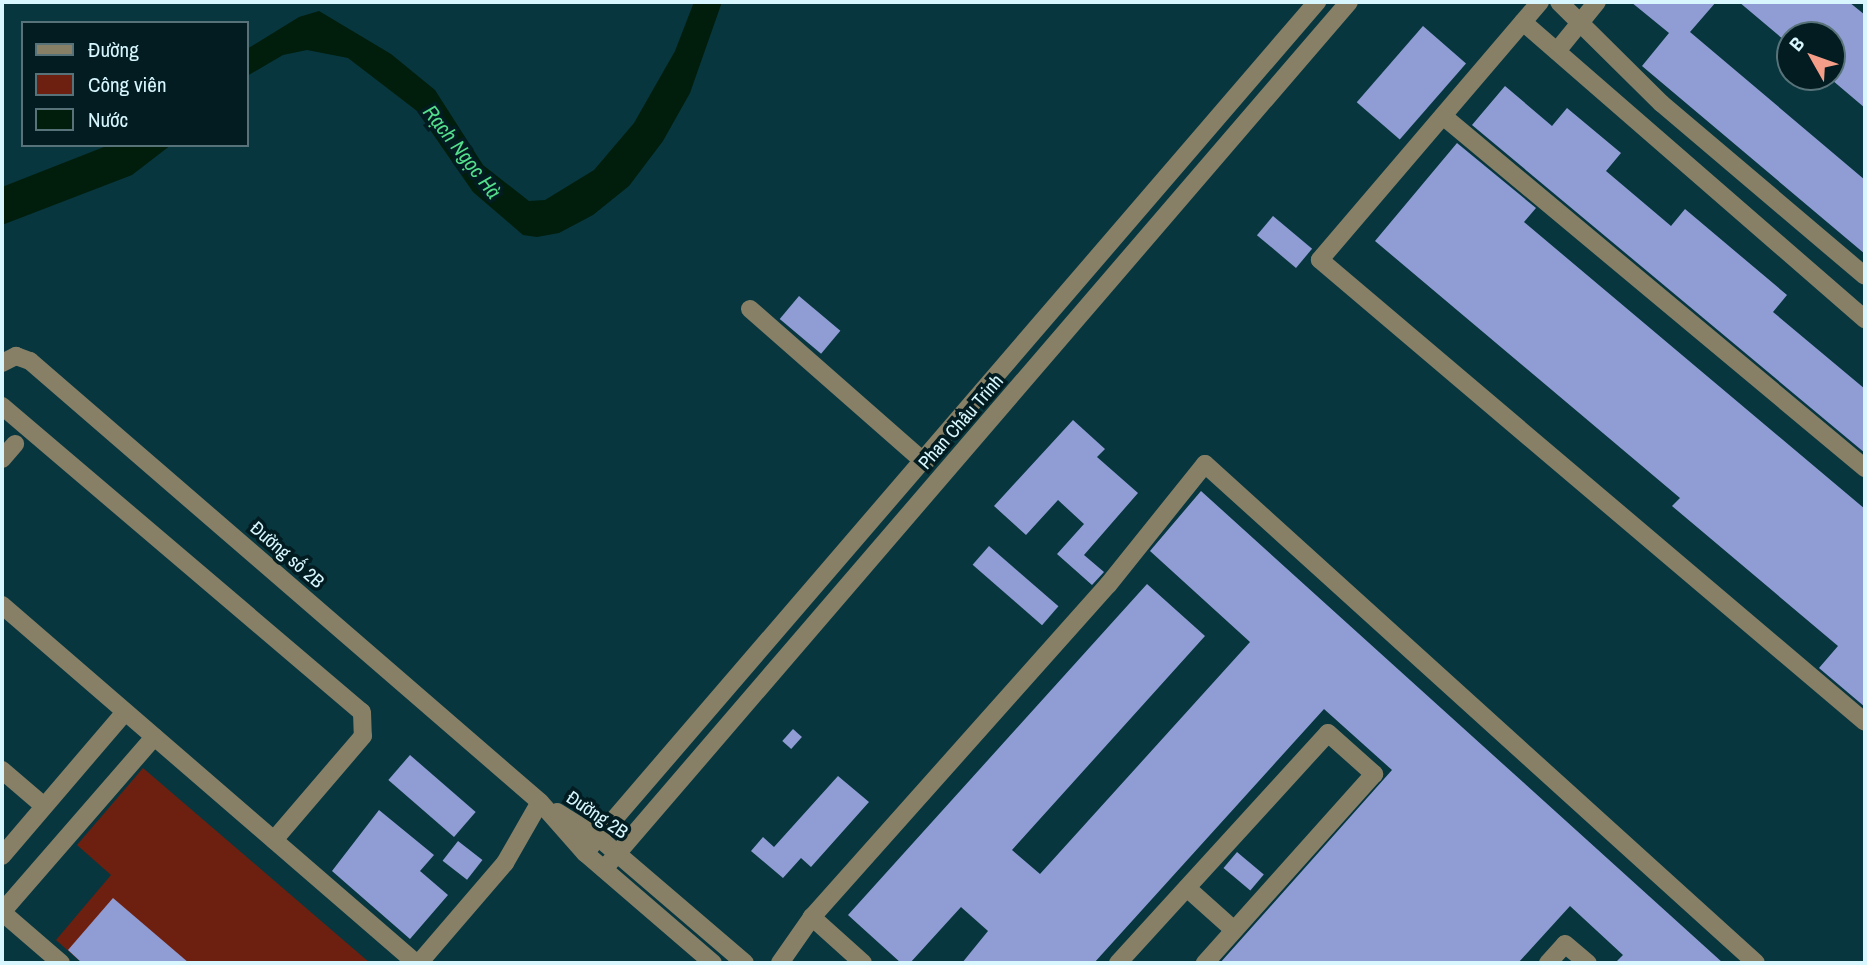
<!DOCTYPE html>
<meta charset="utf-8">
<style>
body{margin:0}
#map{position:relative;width:1867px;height:965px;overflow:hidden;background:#07363f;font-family:"Archivo Narrow",sans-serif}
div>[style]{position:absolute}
.green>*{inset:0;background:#6d200f}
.water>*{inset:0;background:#001e0b}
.building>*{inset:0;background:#909dd5;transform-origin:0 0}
.minor>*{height:18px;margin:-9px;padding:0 9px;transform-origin:9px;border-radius:9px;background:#878067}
span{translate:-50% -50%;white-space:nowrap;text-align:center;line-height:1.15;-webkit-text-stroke:7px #021c21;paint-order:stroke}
.street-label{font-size:19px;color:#d7f6fe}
.water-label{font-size:21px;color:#53de8c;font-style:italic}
.frame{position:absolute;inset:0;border:4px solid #d7f6fe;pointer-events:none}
.legend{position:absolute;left:21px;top:21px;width:228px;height:126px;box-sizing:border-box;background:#021c21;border:2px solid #577379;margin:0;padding:9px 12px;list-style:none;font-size:21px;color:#d7f6fe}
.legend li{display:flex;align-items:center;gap:14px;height:35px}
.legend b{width:35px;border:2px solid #577379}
.north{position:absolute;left:1776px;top:21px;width:70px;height:70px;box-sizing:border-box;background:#021c21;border:2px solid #577379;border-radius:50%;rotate:310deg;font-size:19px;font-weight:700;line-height:28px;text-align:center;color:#d7f6fe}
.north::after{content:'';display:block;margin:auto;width:24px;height:32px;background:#f49e89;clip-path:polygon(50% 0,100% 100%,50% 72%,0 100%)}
</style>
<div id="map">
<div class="green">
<div style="clip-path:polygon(143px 768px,370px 963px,82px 963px,56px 940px,111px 875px,77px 845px)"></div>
</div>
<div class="water">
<div style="clip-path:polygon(694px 2px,722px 2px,690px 93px,663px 141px,629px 186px,593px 215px,559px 233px,537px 237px,523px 235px,473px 192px,417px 111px,348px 58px,307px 50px,283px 55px,247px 76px,247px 49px,299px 17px,319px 11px,391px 54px,435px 90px,483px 165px,529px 201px,545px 200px,594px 170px,634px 123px,675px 51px)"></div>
<div style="clip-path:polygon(109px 145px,171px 145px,132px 175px,2px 225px,2px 187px)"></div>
</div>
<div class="building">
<div style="clip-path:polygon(1631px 2px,1716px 2px,1690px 32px,1865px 180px,1865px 254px,1642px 66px,1669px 33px)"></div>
<div style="clip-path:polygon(1739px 2px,1849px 2px,1865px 15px,1865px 108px,1832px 80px,1832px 35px,1790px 35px,1790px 45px)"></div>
<div style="left:1423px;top:26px;width:57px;height:101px;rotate:41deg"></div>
<div style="clip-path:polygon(1505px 86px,1552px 126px,1567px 108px,1621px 153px,1606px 171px,1671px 226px,1685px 209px,1787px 295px,1773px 312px,1865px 389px,1865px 453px,1472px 125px)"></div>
<div style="clip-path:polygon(1457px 143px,1536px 208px,1524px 222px,1865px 509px,1865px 707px,1819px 668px,1838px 646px,1672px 506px,1680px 498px,1375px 241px)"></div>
<div style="left:1273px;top:216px;width:51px;height:25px;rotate:40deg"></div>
<div style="left:799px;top:296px;width:54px;height:30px;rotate:40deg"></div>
<div style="clip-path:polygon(1073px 420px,1105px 449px,1097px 457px,1138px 493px,1084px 555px,1104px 572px,1092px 585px,1057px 554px,1084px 524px,1058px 500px,1026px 535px,994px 506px)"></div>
<div style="clip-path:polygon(1201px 491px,1723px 963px,1615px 963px,1623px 955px,1570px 906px,1518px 963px,1220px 963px,1392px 770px,1324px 709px,1094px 963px,962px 963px,988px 931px,961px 907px,910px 963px,901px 963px,848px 915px,1147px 584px,1205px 636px,1012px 850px,1040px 874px,1250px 642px,1150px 551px)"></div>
<div style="left:989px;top:546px;width:92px;height:25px;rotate:41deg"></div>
<div style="left:793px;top:729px;width:12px;height:16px;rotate:42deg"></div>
<div style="left:410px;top:755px;width:87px;height:33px;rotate:41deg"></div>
<div style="clip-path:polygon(838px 776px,869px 802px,811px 867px,801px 858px,783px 878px,751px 851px,763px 837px,774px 847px)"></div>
<div style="clip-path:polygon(379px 810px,434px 855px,420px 871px,448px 895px,410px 939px,332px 871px)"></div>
<div style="left:458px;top:841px;width:31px;height:25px;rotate:38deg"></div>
<div style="left:1237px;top:852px;width:35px;height:21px;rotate:40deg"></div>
<div style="clip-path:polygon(113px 898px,189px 963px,82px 963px,68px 950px)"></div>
</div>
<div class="minor">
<div style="left:1540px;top:2px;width:339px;rotate:130.5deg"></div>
<div style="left:1320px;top:260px;width:714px;rotate:40.29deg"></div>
<div style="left:1559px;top:2px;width:144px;rotate:44.7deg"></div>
<div style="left:1661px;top:103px;width:267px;rotate:40.3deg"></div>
<div style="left:1523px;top:22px;width:453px;rotate:41deg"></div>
<div style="left:1557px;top:51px;width:63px;rotate:-50.8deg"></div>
<div style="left:1443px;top:116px;width:550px;rotate:39.83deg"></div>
<div style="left:750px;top:309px;width:233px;rotate:41.3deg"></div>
<div style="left:2px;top:363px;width:16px;rotate:-27deg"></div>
<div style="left:16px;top:356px;width:15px;rotate:20deg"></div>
<div style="left:30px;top:361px;width:674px;rotate:40.85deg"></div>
<div style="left:540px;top:802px;width:68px;rotate:48.6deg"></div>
<div style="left:585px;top:853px;width:169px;rotate:40.7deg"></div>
<div style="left:2px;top:406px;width:472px;rotate:40.4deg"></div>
<div style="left:362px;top:712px;width:24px;rotate:88deg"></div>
<div style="left:363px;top:736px;width:137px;rotate:130.6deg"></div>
<div style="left:2px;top:459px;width:20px;rotate:-49deg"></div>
<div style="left:2px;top:605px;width:547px;rotate:40.85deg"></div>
<div style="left:2px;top:770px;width:55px;rotate:40.6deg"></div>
<div style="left:557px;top:812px;width:49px;rotate:31.8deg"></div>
<div style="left:599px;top:838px;width:192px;rotate:40.6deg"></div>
<div style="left:585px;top:853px;width:1123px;rotate:-49.3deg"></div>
<div style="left:2px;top:856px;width:189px;rotate:-49.5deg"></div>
<div style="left:604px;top:869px;width:1143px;rotate:-49.33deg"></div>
<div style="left:1187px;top:888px;width:63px;rotate:41.8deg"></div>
<div style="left:2px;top:912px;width:232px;rotate:-49deg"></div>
<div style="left:2px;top:912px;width:78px;rotate:40.8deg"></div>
<div style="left:419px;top:963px;width:132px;rotate:-49.3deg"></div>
<div style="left:505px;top:863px;width:70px;rotate:-60.2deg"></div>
<div style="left:780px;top:963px;width:56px;rotate:-55.2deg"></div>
<div style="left:863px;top:963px;width:69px;rotate:-138deg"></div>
<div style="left:812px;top:917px;width:445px;rotate:-48.3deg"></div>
<div style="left:1108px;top:585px;width:155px;rotate:-51.3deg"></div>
<div style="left:1205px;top:464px;width:743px;rotate:42.16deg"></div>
<div style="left:1118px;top:963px;width:311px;rotate:-47.6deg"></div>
<div style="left:1328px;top:733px;width:62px;rotate:41.7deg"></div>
<div style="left:1374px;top:774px;width:254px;rotate:131.8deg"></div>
<div style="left:1548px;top:963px;width:25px;rotate:-48deg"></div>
<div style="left:1565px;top:944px;width:30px;rotate:40deg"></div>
</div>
<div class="street-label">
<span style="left:961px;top:422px;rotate:-49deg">Phan Châu Trinh</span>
<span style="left:287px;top:555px;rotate:41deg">Đường số 2B</span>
<span style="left:597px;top:815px;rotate:34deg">Đường 2B</span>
</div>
<div class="water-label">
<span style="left:462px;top:152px;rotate:52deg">Rạch Ngọc Hà</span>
</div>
<div class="frame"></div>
<ul class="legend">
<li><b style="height:9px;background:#878067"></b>Đường</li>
<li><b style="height:19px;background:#6d200f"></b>Công viên</li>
<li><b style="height:19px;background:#001e0b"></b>Nước</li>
</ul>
<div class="north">B</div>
</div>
